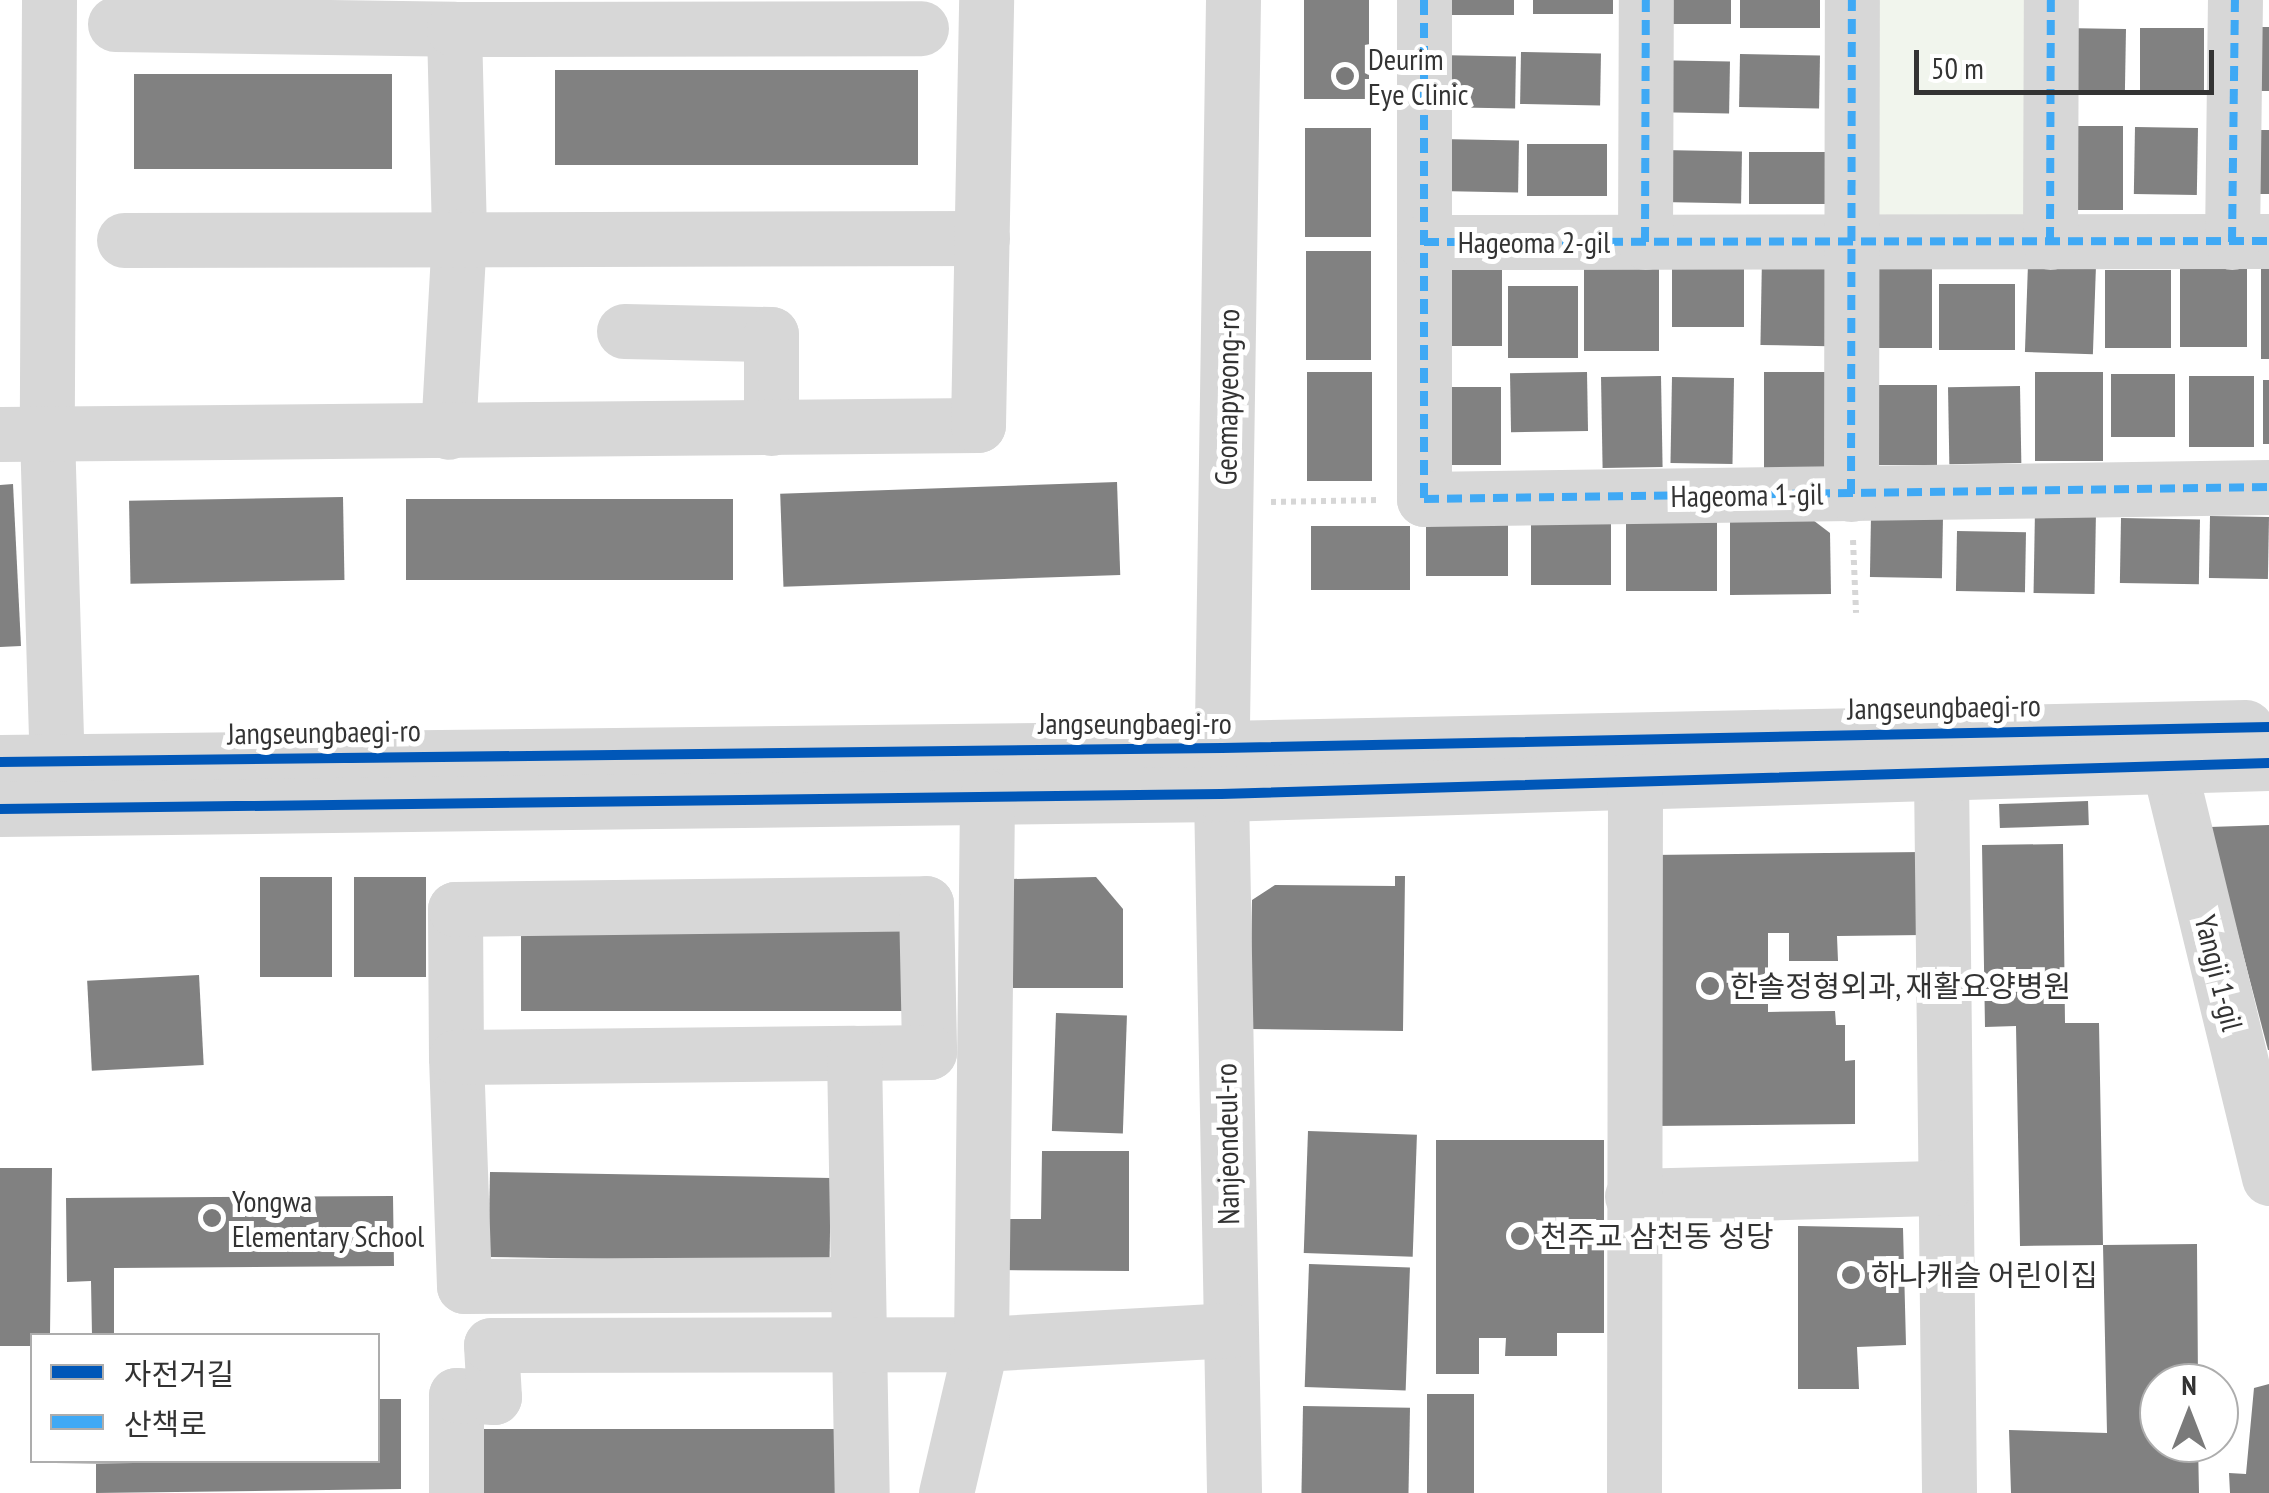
<!DOCTYPE html>
<meta charset="utf-8">
<style>
body{margin:0}
#map{position:relative;width:2269px;height:1493px;overflow:hidden;background:#fff;font-family:"PT Sans Narrow","Noto Sans KR",sans-serif}
div>[style]{position:absolute}
.green>*{inset:0;background:#f1f5ed;transform-origin:0 0}
.building>*{inset:0;background:#818181;transform-origin:0 0}
.path>*{height:6px;margin-top:-3px;transform-origin:0;background:repeating-linear-gradient(90deg,#d6d6d6 0 5px,transparent 0 10px)}
.minor>*{height:55px;margin:-27.5px;padding:0 27.5px;transform-origin:27.5px;border-radius:27.5px;background:#d7d7d7}
.quiet>*{height:8px;margin-top:-4px;transform-origin:0;background:repeating-linear-gradient(90deg,#3fa9f5 0 15px,transparent 0 23px)}
.cycleway>*{height:10px;margin:-5px;padding:0 5px;transform-origin:5px;border-radius:5px;background:#0057b8}
.dots>*{width:28px;height:28px;translate:-50% -50%;box-sizing:border-box;border:5px solid #fff;border-radius:50%}
span{translate:-50% -50%;white-space:nowrap;text-align:center;line-height:1.15;-webkit-text-stroke:10px #fff;paint-order:stroke}
.poi-label{font-size:30px;color:#333}
.left{translate:0 -50%;text-align:left}
.street-label{font-size:30px;color:#333}
.legend{position:absolute;left:30px;top:1333px;width:350px;height:130px;box-sizing:border-box;background:#fff;border:2px solid #adadad;margin:0;padding:12px 18px;list-style:none;font-size:30px;color:#333}
.legend li{display:flex;align-items:center;gap:20px;height:50px}
.legend b{width:50px;border:2px solid #adadad}
.north{position:absolute;left:2139px;top:1363px;width:100px;height:100px;box-sizing:border-box;background:#fff;border:2px solid #adadad;border-radius:50%;rotate:0deg;font-size:28px;font-weight:700;line-height:40px;text-align:center;color:#333}
.north::after{content:'';display:block;margin:auto;width:35px;height:45px;background:#7a7a7a;clip-path:polygon(50% 0,100% 100%,50% 72%,0 100%)}
.scale{position:absolute;left:1914px;top:50px;width:300px;height:45px;box-sizing:border-box;border:5px solid #333;border-top:0;padding-left:12px;font-size:30px;line-height:35px;white-space:nowrap;color:#333;-webkit-text-stroke:8px #fff;paint-order:stroke}
</style>
<div id="map">
<div class="green">
<div style="left:1877px;top:0;width:164px;height:218px"></div>
</div>
<div class="building">
<div style="left:1304px;top:0;width:65px;height:99px"></div>
<div style="left:1435px;top:0;width:79px;height:15px"></div>
<div style="left:1533px;top:0;width:80px;height:14px"></div>
<div style="left:1651px;top:0;width:80px;height:24px"></div>
<div style="left:1740px;top:0;width:80px;height:28px"></div>
<div style="left:2249px;top:27px;width:20px;height:64px"></div>
<div style="left:2062px;top:28px;width:64px;height:66px;rotate:1deg"></div>
<div style="left:2140px;top:28px;width:64px;height:66px"></div>
<div style="left:1521px;top:52px;width:80px;height:52px;rotate:1deg"></div>
<div style="left:1740px;top:54px;width:80px;height:53px;rotate:1deg"></div>
<div style="left:1436px;top:55px;width:80px;height:52px;rotate:1deg"></div>
<div style="left:1649px;top:60px;width:81px;height:52px;rotate:1deg"></div>
<div style="left:555px;top:70px;width:363px;height:95px"></div>
<div style="left:134px;top:74px;width:258px;height:95px"></div>
<div style="left:2061px;top:126px;width:62px;height:84px"></div>
<div style="left:2135px;top:127px;width:63px;height:67px;rotate:1deg"></div>
<div style="left:1305px;top:128px;width:66px;height:109px"></div>
<div style="left:2244px;top:130px;width:25px;height:64px"></div>
<div style="left:1439px;top:139px;width:80px;height:52px;rotate:1deg"></div>
<div style="left:1527px;top:144px;width:80px;height:52px"></div>
<div style="left:1662px;top:150px;width:80px;height:52px;rotate:1deg"></div>
<div style="left:1749px;top:152px;width:80px;height:52px"></div>
<div style="left:1306px;top:251px;width:65px;height:109px"></div>
<div style="left:1439px;top:252px;width:63px;height:94px"></div>
<div style="left:1584px;top:254px;width:75px;height:97px"></div>
<div style="left:1744px;top:254px;width:73px;height:72px;rotate:90deg"></div>
<div style="left:2180px;top:254px;width:67px;height:93px"></div>
<div style="left:1762px;top:256px;width:68px;height:89px;rotate:1deg"></div>
<div style="left:1875px;top:256px;width:57px;height:92px"></div>
<div style="left:2269px;top:257px;width:102px;height:8px;rotate:90deg"></div>
<div style="left:2028px;top:264px;width:68px;height:88px;rotate:2deg"></div>
<div style="left:2105px;top:270px;width:66px;height:78px"></div>
<div style="left:1939px;top:284px;width:76px;height:66px"></div>
<div style="left:1578px;top:286px;width:72px;height:70px;rotate:90deg"></div>
<div style="left:1307px;top:372px;width:65px;height:109px"></div>
<div style="left:1587px;top:372px;width:59px;height:77px;rotate:89deg"></div>
<div style="left:1764px;top:372px;width:66px;height:97px"></div>
<div style="left:2035px;top:372px;width:68px;height:89px"></div>
<div style="left:2111px;top:374px;width:64px;height:63px"></div>
<div style="left:1661px;top:376px;width:91px;height:60px;rotate:89deg"></div>
<div style="left:2189px;top:376px;width:65px;height:71px"></div>
<div style="left:1672px;top:377px;width:62px;height:86px;rotate:1deg"></div>
<div style="left:2263px;top:380px;width:6px;height:64px"></div>
<div style="left:1876px;top:385px;width:61px;height:80px"></div>
<div style="left:2020px;top:386px;width:77px;height:72px;rotate:89deg"></div>
<div style="left:1434px;top:387px;width:67px;height:78px"></div>
<div style="left:1117px;top:482px;width:93px;height:337px;rotate:88deg"></div>
<div style="clip-path:polygon(13px 484px,21px 646px,0 647px,0 485px)"></div>
<div style="left:343px;top:497px;width:83px;height:214px;rotate:89deg"></div>
<div style="left:406px;top:499px;width:327px;height:81px"></div>
<div style="left:2035px;top:510px;width:61px;height:83px;rotate:1deg"></div>
<div style="left:1426px;top:513px;width:82px;height:63px"></div>
<div style="left:1531px;top:513px;width:80px;height:72px"></div>
<div style="clip-path:polygon(1730px 515px,1809px 517px,1830px 533px,1831px 594px,1730px 595px)"></div>
<div style="left:1626px;top:516px;width:91px;height:75px"></div>
<div style="left:1871px;top:516px;width:72px;height:61px;rotate:1deg"></div>
<div style="left:2210px;top:516px;width:59px;height:62px;rotate:1deg"></div>
<div style="left:2121px;top:518px;width:79px;height:65px;rotate:1deg"></div>
<div style="left:1311px;top:526px;width:99px;height:64px"></div>
<div style="left:1957px;top:531px;width:69px;height:60px;rotate:1deg"></div>
<div style="left:2088px;top:801px;width:24px;height:89px;rotate:88deg"></div>
<div style="clip-path:polygon(2269px 825px,2269px 1050px,2268px 1050px,2210px 827px)"></div>
<div style="clip-path:polygon(2063px 844px,2065px 1023px,2099px 1023px,2103px 1245px,2020px 1246px,2016px 1026px,1985px 1027px,1982px 845px)"></div>
<div style="clip-path:polygon(1924px 852px,1924px 935px,1837px 936px,1838px 961px,1789px 961px,1789px 933px,1768px 933px,1768px 1012px,1835px 1011px,1836px 1025px,1845px 1025px,1845px 1061px,1855px 1060px,1855px 1124px,1653px 1126px,1651px 855px)"></div>
<div style="clip-path:polygon(1395px 876px,1405px 876px,1403px 1031px,1250px 1029px,1252px 900px,1275px 885px,1395px 886px)"></div>
<div style="left:260px;top:877px;width:72px;height:100px"></div>
<div style="left:426px;top:877px;width:100px;height:72px;rotate:90deg"></div>
<div style="clip-path:polygon(1096px 877px,1123px 909px,1123px 988px,1013px 988px,1012px 879px)"></div>
<div style="left:521px;top:925px;width:387px;height:86px"></div>
<div style="left:199px;top:975px;width:90px;height:112px;rotate:87deg"></div>
<div style="left:1056px;top:1013px;width:71px;height:118px;rotate:2deg"></div>
<div style="left:1308px;top:1131px;width:109px;height:122px;rotate:2deg"></div>
<div style="clip-path:polygon(1436px 1140px,1604px 1140px,1604px 1333px,1557px 1333px,1557px 1356px,1505px 1356px,1506px 1338px,1479px 1338px,1479px 1374px,1436px 1374px)"></div>
<div style="clip-path:polygon(1042px 1151px,1129px 1151px,1129px 1271px,995px 1270px,995px 1219px,1041px 1219px)"></div>
<div style="clip-path:polygon(0 1168px,52px 1168px,50px 1336px,32px 1336px,32px 1346px,0 1346px)"></div>
<div style="left:490px;top:1172px;width:341px;height:85px;rotate:1deg"></div>
<div style="clip-path:polygon(393px 1196px,394px 1266px,114px 1268px,114px 1336px,92px 1336px,91px 1281px,67px 1282px,66px 1198px)"></div>
<div style="clip-path:polygon(1798px 1226px,1903px 1228px,1906px 1345px,1857px 1347px,1859px 1389px,1798px 1389px)"></div>
<div style="clip-path:polygon(2197px 1244px,2198px 1383px,2159px 1383px,2159px 1443px,2198px 1443px,2199px 1493px,2011px 1493px,2009px 1430px,2107px 1433px,2103px 1245px)"></div>
<div style="left:1309px;top:1264px;width:101px;height:123px;rotate:2deg"></div>
<div style="clip-path:polygon(2269px 1384px,2269px 1493px,2230px 1493px,2229px 1473px,2246px 1474px,2254px 1388px)"></div>
<div style="left:1427px;top:1394px;width:47px;height:99px"></div>
<div style="clip-path:polygon(378px 1399px,401px 1399px,401px 1489px,96px 1493px,96px 1464px,54px 1464px,378px 1460px)"></div>
<div style="left:1303px;top:1406px;width:107px;height:87px;rotate:1deg"></div>
<div style="left:475px;top:1429px;width:373px;height:64px"></div>
</div>
<div class="path">
<div style="left:1271px;top:502px;width:108px;rotate:-1.1deg"></div>
<div style="left:1853px;top:540px;width:73px;rotate:87.6deg"></div>
</div>
<div class="minor">
<div style="left:49px;top:0;width:434px;rotate:90.3deg"></div>
<div style="left:47px;top:434px;width:363px;rotate:88.3deg"></div>
<div style="left:1233px;top:0;width:794px;rotate:90.87deg"></div>
<div style="left:1221px;top:794px;width:699px;rotate:88.93deg"></div>
<div style="left:1424px;top:0;width:499px;rotate:90deg"></div>
<div style="left:1424px;top:499px;width:845px;rotate:-0.81deg"></div>
<div style="left:115px;top:24px;width:339px;rotate:0.8deg"></div>
<div style="left:454px;top:29px;width:207px;rotate:88.6deg"></div>
<div style="left:459px;top:236px;width:196px;rotate:93.2deg"></div>
<div style="left:454px;top:29px;width:467px;rotate:-0.1deg"></div>
<div style="left:124px;top:240px;width:858px;rotate:-0.13deg"></div>
<div style="left:1424px;top:242px;width:845px;rotate:-0.07deg"></div>
<div style="left:1645px;top:242px;width:242px;rotate:-89.8deg"></div>
<div style="left:2050px;top:242px;width:242px;rotate:-89.8deg"></div>
<div style="left:2232px;top:242px;width:242px;rotate:-89.3deg"></div>
<div style="left:624px;top:331px;width:147px;rotate:1.2deg"></div>
<div style="left:771px;top:334px;width:94px;rotate:90deg"></div>
<div style="left:0;top:434px;width:978px;rotate:-0.53deg"></div>
<div style="left:978px;top:425px;width:425px;rotate:-88.9deg"></div>
<div style="left:1851px;top:494px;width:494px;rotate:-89.9deg"></div>
<div style="left:0;top:762px;width:1222px;rotate:-0.66deg"></div>
<div style="left:1222px;top:748px;width:1024px;rotate:-1.17deg"></div>
<div style="left:2169px;top:767px;width:423px;rotate:76.3deg"></div>
<div style="left:1941px;top:774px;width:719px;rotate:89.36deg"></div>
<div style="left:0;top:809px;width:1221px;rotate:-0.7deg"></div>
<div style="left:1221px;top:794px;width:1048px;rotate:-1.69deg"></div>
<div style="left:456px;top:1057px;width:148px;rotate:-90.4deg"></div>
<div style="left:455px;top:909px;width:471px;rotate:-0.7deg"></div>
<div style="left:926px;top:903px;width:149px;rotate:88.8deg"></div>
<div style="left:929px;top:1052px;width:75px;rotate:179.2deg"></div>
<div style="left:1632px;top:1196px;width:311px;rotate:-1.5deg"></div>
<div style="left:858px;top:1284px;width:394px;rotate:179.7deg"></div>
<div style="left:464px;top:1286px;width:229px;rotate:-92deg"></div>
<div style="left:456px;top:1057px;width:398px;rotate:-0.6deg"></div>
<div style="left:854px;top:1053px;width:440px;rotate:89deg"></div>
<div style="left:456px;top:1493px;width:98px;rotate:-90deg"></div>
<div style="left:456px;top:1395px;width:38px;rotate:3deg"></div>
<div style="left:494px;top:1397px;width:52px;rotate:-93.3deg"></div>
<div style="left:491px;top:1345px;width:490px;rotate:-0.1deg"></div>
<div style="left:981px;top:1344px;width:250px;rotate:-3.2deg"></div>
<div style="left:946px;top:1493px;width:153px;rotate:-76.8deg"></div>
<div style="left:981px;top:1344px;width:547px;rotate:-89.37deg"></div>
<div style="left:1634px;top:1493px;width:712px;rotate:-89.92deg"></div>
</div>
<div class="quiet">
<div style="left:1424px;top:0;width:499px;rotate:90deg"></div>
<div style="left:1424px;top:499px;width:845px;rotate:-0.81deg"></div>
<div style="left:1424px;top:242px;width:845px;rotate:-0.07deg"></div>
<div style="left:1645px;top:242px;width:242px;rotate:-89.8deg"></div>
<div style="left:2050px;top:242px;width:242px;rotate:-89.8deg"></div>
<div style="left:2232px;top:242px;width:242px;rotate:-89.3deg"></div>
<div style="left:1851px;top:494px;width:494px;rotate:-89.9deg"></div>
</div>
<div class="cycleway">
<div style="left:0;top:762px;width:1222px;rotate:-0.66deg"></div>
<div style="left:1222px;top:748px;width:1047px;rotate:-1.15deg"></div>
<div style="left:0;top:809px;width:1221px;rotate:-0.7deg"></div>
<div style="left:1221px;top:794px;width:1048px;rotate:-1.69deg"></div>
</div>
<div class="dots">
<div style="left:1345px;top:76px;background:#7a7a7a"></div>
<div style="left:1710px;top:986px;background:#7a7a7a"></div>
<div style="left:212px;top:1218px;background:#7a7a7a"></div>
<div style="left:1520px;top:1236px;background:#7a7a7a"></div>
<div style="left:1851px;top:1275px;background:#7a7a7a"></div>
</div>
<div class="poi-label">
<span class="left" style="left:1368px;top:76px">Deurim<br>Eye Clinic</span>
<span class="left" style="left:1730px;top:986px">한솔정형외과, 재활요양병원</span>
<span class="left" style="left:232px;top:1218px">Yongwa<br>Elementary School</span>
<span class="left" style="left:1540px;top:1236px">천주교 삼천동 성당</span>
<span class="left" style="left:1871px;top:1275px">하나캐슬 어린이집</span>
</div>
<div class="street-label">
<span style="left:1534px;top:242px">Hageoma 2-gil</span>
<span style="left:1227px;top:397px;rotate:-89deg">Geomapyeong-ro</span>
<span style="left:1747px;top:495px;rotate:-1deg">Hageoma 1-gil</span>
<span style="left:1944px;top:707px;rotate:-1deg">Jangseungbaegi-ro</span>
<span style="left:1135px;top:723px">Jangseungbaegi-ro</span>
<span style="left:324px;top:732px;rotate:-1deg">Jangseungbaegi-ro</span>
<span style="left:2219px;top:973px;rotate:76deg">Yangji 1-gil</span>
<span style="left:1227px;top:1144px;rotate:-91deg">Nanjeondeul-ro</span>
</div>
<ul class="legend">
<li><b style="height:12px;background:#0057b8"></b>자전거길</li>
<li><b style="height:12px;background:#3fa9f5"></b>산책로</li>
</ul>
<div class="north">N</div>
<div class="scale">50 m</div>
</div>
